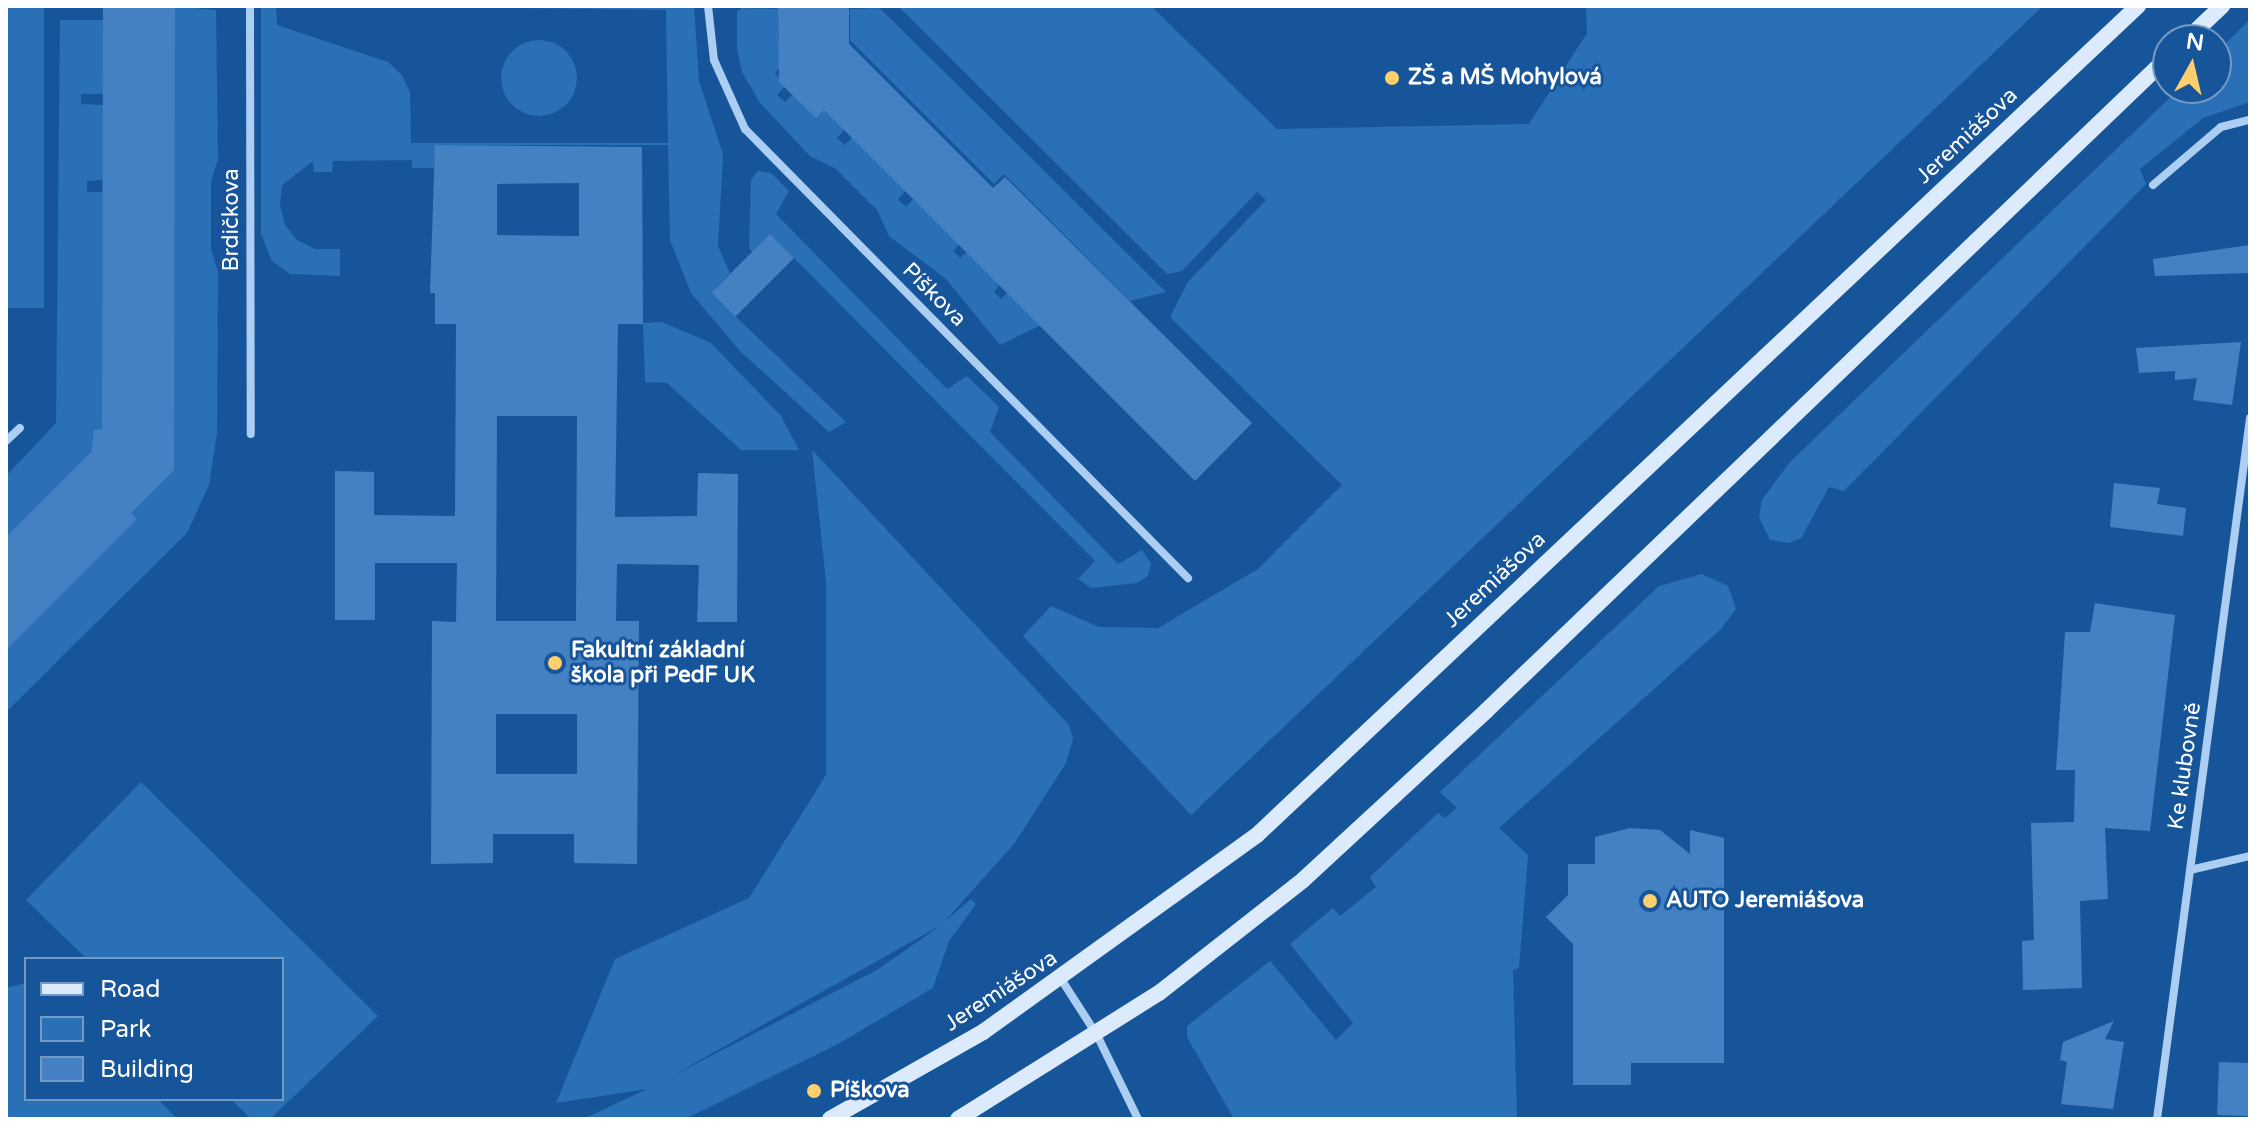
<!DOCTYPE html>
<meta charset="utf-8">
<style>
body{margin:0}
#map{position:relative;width:2256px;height:1125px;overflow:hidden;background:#17559a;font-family:"Varela Round",sans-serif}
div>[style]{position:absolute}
.green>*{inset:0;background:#2a70b7;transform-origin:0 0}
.round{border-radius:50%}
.building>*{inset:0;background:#4481c2;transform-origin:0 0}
.minor>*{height:8px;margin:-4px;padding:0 4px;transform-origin:4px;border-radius:4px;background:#accef2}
.secondary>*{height:16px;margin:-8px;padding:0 8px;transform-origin:8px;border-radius:8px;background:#dbebfc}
.dots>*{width:22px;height:22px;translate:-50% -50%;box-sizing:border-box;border:4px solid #17559a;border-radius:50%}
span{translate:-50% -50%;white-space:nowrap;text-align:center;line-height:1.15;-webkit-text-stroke:6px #17559a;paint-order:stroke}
.poi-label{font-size:22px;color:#fff;font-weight:700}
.left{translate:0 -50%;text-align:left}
.street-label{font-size:22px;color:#fff}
.frame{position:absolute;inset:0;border:8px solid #fff;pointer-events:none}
.legend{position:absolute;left:24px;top:957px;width:260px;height:144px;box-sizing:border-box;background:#17559a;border:2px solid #7499c2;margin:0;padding:10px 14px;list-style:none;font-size:24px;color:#fff}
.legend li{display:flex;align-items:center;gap:16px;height:40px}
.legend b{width:40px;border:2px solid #7499c2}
.north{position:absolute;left:2152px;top:24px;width:80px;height:80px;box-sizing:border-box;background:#17559a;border:2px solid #7499c2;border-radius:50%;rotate:8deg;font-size:22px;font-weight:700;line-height:32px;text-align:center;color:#fff}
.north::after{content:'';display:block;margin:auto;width:28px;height:36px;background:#ffcf6d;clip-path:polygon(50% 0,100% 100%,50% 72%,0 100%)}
</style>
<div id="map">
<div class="green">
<div style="left:6px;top:6px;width:38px;height:302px"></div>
<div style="clip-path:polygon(175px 6px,216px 10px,218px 159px,211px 182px,211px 248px,218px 272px,217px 433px,209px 485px,187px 533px,6px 712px,6px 650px,137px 519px,131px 513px)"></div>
<div style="clip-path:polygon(261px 6px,276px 6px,277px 25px,388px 62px,402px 75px,410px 92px,411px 143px,668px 143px,666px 10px,378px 6px,694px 6px,699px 81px,723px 154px,718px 246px,730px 273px,711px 293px,846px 422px,829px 432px,740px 351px,691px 293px,670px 240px,668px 145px,435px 145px,435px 168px,412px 168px,412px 160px,333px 161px,332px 172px,314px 172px,313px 161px,282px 185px,280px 205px,285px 225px,297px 240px,315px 249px,340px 249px,340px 276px,290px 274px,272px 261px,261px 234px)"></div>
<div style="clip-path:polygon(1151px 6px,1277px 129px,1529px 124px,1587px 33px,1586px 6px,2043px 6px,1191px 815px,1023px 636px,1051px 606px,1099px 627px,1158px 628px,1258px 569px,1342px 485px,1170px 317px,1188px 282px,1266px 200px,1257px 192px,1182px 271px,1167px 274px,899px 7px)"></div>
<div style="clip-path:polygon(742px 8px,778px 9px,778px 39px,791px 40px,800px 48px,775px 73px,786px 85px,777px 95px,785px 102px,794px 93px,849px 124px,837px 138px,845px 145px,857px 133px,908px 188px,898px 199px,906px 207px,918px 194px,960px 244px,953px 251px,960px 258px,967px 252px,1000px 284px,994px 292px,1001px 299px,1008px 292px,1041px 325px,1000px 345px,946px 279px,889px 236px,877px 210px,836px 169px,810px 156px,760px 103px,742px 72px,737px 48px,737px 11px)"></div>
<div style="clip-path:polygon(879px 8px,890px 18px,1166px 292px,1130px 301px,1004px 174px,994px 184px,850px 40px,850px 9px)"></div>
<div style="clip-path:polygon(2250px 19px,2250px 102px,2203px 118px,2140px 169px,2146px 184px,1844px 491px,1829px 487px,1801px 538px,1790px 543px,1770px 540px,1759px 517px,1762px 500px,1789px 463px,2180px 88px,2216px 88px,2216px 53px)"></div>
<div style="clip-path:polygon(60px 20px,103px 20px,103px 94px,81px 94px,81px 104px,103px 105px,103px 180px,87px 181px,87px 192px,103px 192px,102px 429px,93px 430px,92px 440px,102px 441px,6px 537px,6px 476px,56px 423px)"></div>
<div class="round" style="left:501px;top:40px;width:76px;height:76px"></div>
<div style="clip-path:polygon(758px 171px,771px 173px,789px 191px,776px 214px,947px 389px,967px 376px,999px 407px,990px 432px,1118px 564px,1142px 550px,1151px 563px,1148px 576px,1137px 583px,1091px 588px,1078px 579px,1095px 561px,770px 234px,753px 251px,775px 278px,749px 248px,751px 180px)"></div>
<div style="clip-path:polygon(662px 322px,711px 343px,781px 416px,799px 450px,741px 450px,667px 383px,645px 382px,643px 323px)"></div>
<div style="clip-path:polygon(evenodd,812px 450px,1069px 725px,1073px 739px,1066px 763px,1014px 844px,944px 922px,971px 899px,976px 904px,949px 941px,933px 988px,838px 1044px,685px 1119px,583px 1119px,647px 1089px,556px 1103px,615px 959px,749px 898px,826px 775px,826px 581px,812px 450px,937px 928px,877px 970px,668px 1078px,936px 928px,937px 928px)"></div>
<div style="clip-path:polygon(1702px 574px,1728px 586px,1736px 609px,1721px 629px,1499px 828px,1528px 855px,1519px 968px,1513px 970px,1517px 1119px,1234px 1119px,1187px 1037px,1187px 1026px,1270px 961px,1336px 1040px,1353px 1023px,1290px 944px,1333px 908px,1340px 916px,1376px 887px,1370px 877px,1438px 813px,1445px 818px,1457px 808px,1440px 792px,1659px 586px)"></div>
<div style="clip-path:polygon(141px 782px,378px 1016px,270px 1119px,251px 1119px,231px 1099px,282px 1099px,282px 959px,87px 959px,26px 900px)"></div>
<div style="clip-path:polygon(26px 983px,26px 1099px,158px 1099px,177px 1119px,6px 1119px,6px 988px)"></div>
</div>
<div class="building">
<div style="clip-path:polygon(103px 6px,175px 6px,174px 470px,131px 513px,137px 519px,6px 650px,6px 537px,92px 451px,93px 430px,102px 429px)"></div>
<div style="clip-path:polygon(778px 6px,849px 6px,849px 44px,993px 188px,1005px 177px,1252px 423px,1195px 481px,824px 110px,816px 118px,779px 82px)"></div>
<div style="clip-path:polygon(evenodd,435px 145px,642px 147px,643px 324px,618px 324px,615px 517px,697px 516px,698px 473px,738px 474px,737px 622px,697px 622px,699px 565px,617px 564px,616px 621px,639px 621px,637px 864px,574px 863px,574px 834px,493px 834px,493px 863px,431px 864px,432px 621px,456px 622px,457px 563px,375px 563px,375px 620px,335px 620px,335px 471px,374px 472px,374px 515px,455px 516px,456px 324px,435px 324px,435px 293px,430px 293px,435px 145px,579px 183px,579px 236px,497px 235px,497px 184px,579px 183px,435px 145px,497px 416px,577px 416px,576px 621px,496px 621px,497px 416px,435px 145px,496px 714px,577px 714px,577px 774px,496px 774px,496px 714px)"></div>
<div style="left:770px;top:234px;width:34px;height:83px;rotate:45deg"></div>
<div style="clip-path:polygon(2250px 245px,2250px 273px,2155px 276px,2153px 259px)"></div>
<div style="clip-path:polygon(2241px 342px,2232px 405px,2193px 400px,2197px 378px,2175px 380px,2175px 371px,2139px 373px,2136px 348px)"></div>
<div style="clip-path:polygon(2114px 483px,2160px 488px,2157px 504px,2186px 508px,2183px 536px,2110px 527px)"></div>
<div style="clip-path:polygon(2095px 603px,2175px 615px,2150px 831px,2105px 828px,2108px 899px,2080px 901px,2082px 988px,2023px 990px,2022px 941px,2034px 940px,2031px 823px,2074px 822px,2075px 770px,2056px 770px,2065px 632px,2090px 632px)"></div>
<div style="clip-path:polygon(1630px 828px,1660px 830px,1690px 854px,1690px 830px,1724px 838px,1724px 1063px,1631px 1063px,1631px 1085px,1573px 1085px,1573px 944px,1546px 917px,1568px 895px,1568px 864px,1595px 864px,1595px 837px)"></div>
<div style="clip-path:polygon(2114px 1021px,2105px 1039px,2124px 1042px,2113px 1109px,2061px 1104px,2067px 1062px,2060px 1060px,2063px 1042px)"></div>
<div style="left:2219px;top:1062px;width:31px;height:53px;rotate:2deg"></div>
</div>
<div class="minor">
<div style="left:250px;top:6px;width:428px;rotate:89.9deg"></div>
<div style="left:708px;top:6px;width:54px;rotate:83.7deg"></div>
<div style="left:714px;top:60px;width:76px;rotate:65.8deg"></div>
<div style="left:745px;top:129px;width:631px;rotate:45.39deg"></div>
<div style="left:2153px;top:185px;width:89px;rotate:-40.5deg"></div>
<div style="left:2221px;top:127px;width:30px;rotate:-14deg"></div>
<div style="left:6px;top:441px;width:19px;rotate:-43deg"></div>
<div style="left:2190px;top:870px;width:62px;rotate:-13.1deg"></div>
<div style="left:1061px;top:979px;width:67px;rotate:57.3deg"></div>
<div style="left:1097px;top:1035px;width:93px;rotate:64deg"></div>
<div style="left:2157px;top:1119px;width:707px;rotate:-82.44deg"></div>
</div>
<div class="secondary">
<div style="left:2186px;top:40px;width:50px;rotate:-43.4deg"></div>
<div style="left:830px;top:1119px;width:176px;rotate:-29.6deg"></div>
<div style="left:983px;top:1032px;width:337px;rotate:-35.7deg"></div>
<div style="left:1257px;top:835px;width:1210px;rotate:-43.26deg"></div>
<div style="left:958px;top:1119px;width:237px;rotate:-32.1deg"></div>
<div style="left:1159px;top:993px;width:183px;rotate:-38.1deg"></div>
<div style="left:1303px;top:880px;width:249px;rotate:-42.7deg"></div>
<div style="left:1486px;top:711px;width:945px;rotate:-43.8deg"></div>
</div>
<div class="dots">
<div style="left:1392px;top:78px;background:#ffcf6d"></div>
<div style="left:555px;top:663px;background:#ffcf6d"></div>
<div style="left:1650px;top:901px;background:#ffcf6d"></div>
<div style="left:814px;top:1091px;background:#ffcf6d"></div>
</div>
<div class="poi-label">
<span class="left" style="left:1408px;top:78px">ZŠ a MŠ Mohylová</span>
<span class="left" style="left:571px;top:663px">Fakultní základní<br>škola při PedF UK</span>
<span class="left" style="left:1666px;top:901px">AUTO Jeremiášova</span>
<span class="left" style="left:830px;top:1091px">Píškova</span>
</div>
<div class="street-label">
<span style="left:1967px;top:136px;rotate:-43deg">Jeremiášova</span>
<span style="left:232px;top:220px;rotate:-90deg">Brdičkova</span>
<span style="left:934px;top:295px;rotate:45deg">Píškova</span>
<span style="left:1495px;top:580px;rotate:-43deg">Jeremiášova</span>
<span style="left:2185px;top:766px;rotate:-82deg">Ke klubovně</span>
<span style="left:1001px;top:991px;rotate:-33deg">Jeremiášova</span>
</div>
<div class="frame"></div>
<ul class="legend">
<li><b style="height:10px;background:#dbebfc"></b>Road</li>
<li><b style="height:22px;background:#2a70b7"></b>Park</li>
<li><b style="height:22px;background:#4481c2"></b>Building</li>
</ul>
<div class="north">N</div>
</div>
